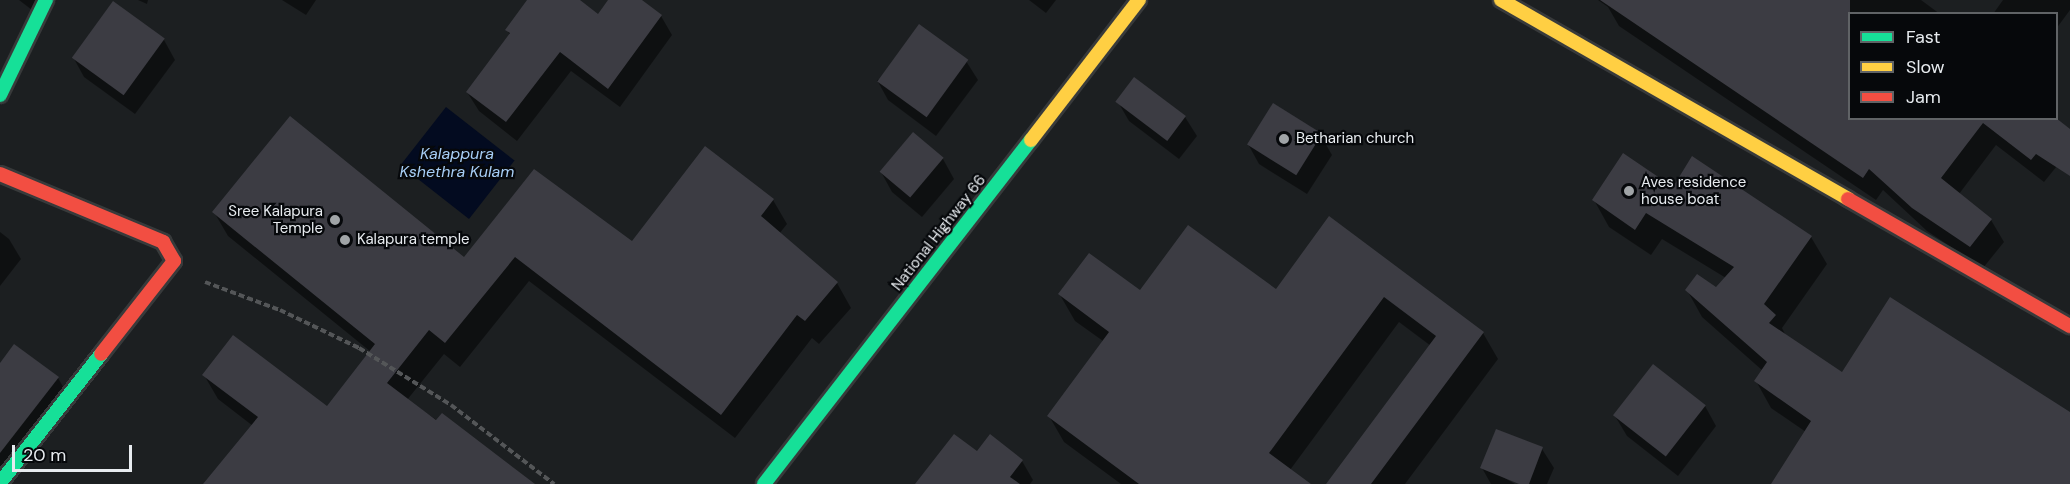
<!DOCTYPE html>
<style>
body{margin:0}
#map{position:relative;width:2070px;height:484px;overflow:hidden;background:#1c1f21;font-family:"DM Sans",sans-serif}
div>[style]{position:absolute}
.water>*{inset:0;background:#030b20;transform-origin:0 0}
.shadow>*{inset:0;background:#0007}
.building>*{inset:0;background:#3c3c43;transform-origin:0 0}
.path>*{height:4px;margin-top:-2px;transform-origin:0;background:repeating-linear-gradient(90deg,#545658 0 6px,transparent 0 9px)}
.roads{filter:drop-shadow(2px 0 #383a3b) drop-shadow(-2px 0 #383a3b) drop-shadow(0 2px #383a3b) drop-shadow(0 -2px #383a3b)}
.fast>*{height:14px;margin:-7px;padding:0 7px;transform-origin:7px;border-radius:7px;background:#16e098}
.slow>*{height:14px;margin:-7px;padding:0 7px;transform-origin:7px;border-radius:7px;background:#ffcf43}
.jam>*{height:14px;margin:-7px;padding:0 7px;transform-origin:7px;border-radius:7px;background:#f24e42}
.dots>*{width:16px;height:16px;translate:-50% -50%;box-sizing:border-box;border:3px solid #06080b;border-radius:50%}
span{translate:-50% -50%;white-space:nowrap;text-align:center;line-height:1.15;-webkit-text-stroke:4.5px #06080b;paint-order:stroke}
.poi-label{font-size:15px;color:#e7ebef}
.left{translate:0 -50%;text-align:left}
.right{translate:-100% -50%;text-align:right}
.street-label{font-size:15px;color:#e7ebef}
.water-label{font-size:16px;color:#a7cef5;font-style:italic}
.legend{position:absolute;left:1848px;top:12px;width:210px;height:108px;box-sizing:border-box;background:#06080b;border:2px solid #606366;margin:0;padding:8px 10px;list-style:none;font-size:18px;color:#e7ebef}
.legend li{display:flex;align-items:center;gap:12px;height:30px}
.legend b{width:30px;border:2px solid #606366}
.scale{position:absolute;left:12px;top:445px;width:120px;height:27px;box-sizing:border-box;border:3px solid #e7ebef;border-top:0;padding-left:8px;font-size:18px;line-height:21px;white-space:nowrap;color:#e7ebef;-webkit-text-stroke:4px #06080b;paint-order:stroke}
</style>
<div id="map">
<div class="water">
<div style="left:446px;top:107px;width:87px;height:74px;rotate:38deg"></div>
</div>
<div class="shadow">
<div style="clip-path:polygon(19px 0,40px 0,32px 10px)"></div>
<div style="clip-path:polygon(138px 0,148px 0,147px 4px)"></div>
<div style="clip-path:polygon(282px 0,316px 0,306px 15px)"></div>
<div style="clip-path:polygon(529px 0,577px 0,598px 16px,610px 0,639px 0,661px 16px,672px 35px,620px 107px,571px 71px,517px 141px,479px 111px,467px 92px,510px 35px,507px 30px)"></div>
<div style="clip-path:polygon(1029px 0,1056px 0,1046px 13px)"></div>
<div style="clip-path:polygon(1598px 0,1921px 0,1940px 14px,1850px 14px,1850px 118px,2054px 118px,2070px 140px,2070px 150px,2044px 182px,1996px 145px,1959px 194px,1991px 220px,2004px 242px,1983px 268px,1927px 231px,1883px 190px,1876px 200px,1619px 26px,1608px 7px)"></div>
<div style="clip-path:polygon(2003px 0,2070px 0,2070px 10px,2056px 29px,2056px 14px,1993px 14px)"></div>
<div style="clip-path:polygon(164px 40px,175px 60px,135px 114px,84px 77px,73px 57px)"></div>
<div style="clip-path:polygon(966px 61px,978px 80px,936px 136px,888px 100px,877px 80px)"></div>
<div style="clip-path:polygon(1118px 102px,1185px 117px,1197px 136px,1179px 159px,1129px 121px)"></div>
<div style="clip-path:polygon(913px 134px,943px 159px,954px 179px,922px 217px,892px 192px,881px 172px)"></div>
<div style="clip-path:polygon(1321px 136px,1332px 155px,1307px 194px,1259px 164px,1248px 144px)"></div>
<div style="clip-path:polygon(1692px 158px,1811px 237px,1827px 264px,1782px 328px,1786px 336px,1843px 374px,2070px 414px,2070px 484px,1773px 484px,1806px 432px,1771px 408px,1756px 381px,1763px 371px,1702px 317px,1687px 290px,1716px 289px,1726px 278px,1662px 239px,1651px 255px,1609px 227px,1594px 200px,1673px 189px)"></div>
<div style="clip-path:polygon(773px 200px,787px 224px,779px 234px,837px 283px,851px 308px,819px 344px,812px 338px,735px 438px,529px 281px,460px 367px,444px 354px,407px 400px,532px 484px,205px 484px,253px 426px,218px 399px,204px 375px,327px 408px,371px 352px,228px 236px,214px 212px,464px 259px,632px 243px)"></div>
<div style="clip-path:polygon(1329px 218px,1483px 333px,1498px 359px,1405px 484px,1328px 484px,1431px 346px,1399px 322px,1290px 470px,1309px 484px,1121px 484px,1064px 442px,1049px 416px,1103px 341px,1075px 321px,1060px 295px,1277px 291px)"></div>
<div style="clip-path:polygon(0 232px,9px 239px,21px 259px,0 286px)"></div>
<div style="clip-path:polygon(0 366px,58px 378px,69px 397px,0 484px)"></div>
<div style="clip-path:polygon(1705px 406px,1716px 426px,1678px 476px,1627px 436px,1615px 416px)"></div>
<div style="clip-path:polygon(1542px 449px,1554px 468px,1547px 484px,1523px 484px,1496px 473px,1515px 484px,1491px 484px,1482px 468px)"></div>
<div style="clip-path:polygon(977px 453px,1022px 461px,1033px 480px,1030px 484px,917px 484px)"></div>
</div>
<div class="building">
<div style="clip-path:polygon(527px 0,580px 0,598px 14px,608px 0,642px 0,662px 15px,608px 89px,560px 52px,506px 122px,466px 92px,510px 33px,505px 30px)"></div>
<div style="clip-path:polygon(1600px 0,1850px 0,1850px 118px,2056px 118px,2070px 129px,2070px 176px,2036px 154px,2031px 160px,1983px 123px,1941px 178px,1992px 219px,1970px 247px,1912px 208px,1869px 169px,1863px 178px)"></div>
<div style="left:113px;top:1px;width:64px;height:70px;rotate:36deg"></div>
<div style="left:919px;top:24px;width:61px;height:71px;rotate:36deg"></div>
<div style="left:1134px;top:77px;width:65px;height:31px;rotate:37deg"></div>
<div style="left:1273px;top:103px;width:58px;height:49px;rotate:32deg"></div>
<div style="clip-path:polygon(290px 116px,464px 257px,534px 169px,632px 241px,705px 146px,774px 199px,761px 216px,838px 282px,805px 321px,797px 315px,721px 415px,515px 257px,445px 343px,429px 330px,387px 383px,436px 420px,442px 413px,535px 484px,203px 484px,258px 417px,202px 375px,233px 335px,327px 406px,375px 344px,212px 212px)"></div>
<div style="left:913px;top:132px;width:40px;height:52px;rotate:40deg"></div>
<div style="clip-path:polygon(1623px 153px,1673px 187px,1692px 156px,1812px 236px,1764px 304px,1776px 315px,1769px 323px,1842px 372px,1890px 297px,2070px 412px,2070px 484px,1771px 484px,1811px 421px,1754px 381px,1767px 362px,1685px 290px,1697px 274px,1716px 287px,1734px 267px,1646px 213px,1635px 230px,1592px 200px)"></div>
<div style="clip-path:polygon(1329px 216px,1484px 332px,1371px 484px,1326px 484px,1436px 336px,1384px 297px,1269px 453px,1311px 484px,1139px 484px,1047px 416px,1109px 332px,1058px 294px,1089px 253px,1140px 290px,1188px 225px,1276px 289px)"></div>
<div style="clip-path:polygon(14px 344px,59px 377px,0 453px,0 363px)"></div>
<div style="left:1653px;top:364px;width:67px;height:65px;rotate:38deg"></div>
<div style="clip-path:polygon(1496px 429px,1543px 447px,1529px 484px,1519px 484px,1480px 468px)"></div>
<div style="clip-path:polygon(954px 434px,977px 451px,990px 434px,1023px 460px,1010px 477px,1020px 484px,915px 484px)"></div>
</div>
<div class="path">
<div style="left:205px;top:282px;width:80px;rotate:20.5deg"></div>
<div style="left:280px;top:310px;width:88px;rotate:25.7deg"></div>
<div style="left:359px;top:348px;width:108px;rotate:31.8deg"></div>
<div style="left:451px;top:405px;width:130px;rotate:37.5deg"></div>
</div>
<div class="roads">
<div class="fast">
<div style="left:0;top:95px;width:106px;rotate:-64.2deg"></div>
<div style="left:0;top:483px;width:164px;rotate:-51.9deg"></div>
<div style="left:764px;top:484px;width:435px;rotate:-52.2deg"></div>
</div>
<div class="slow">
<div style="left:1501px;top:0;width:400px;rotate:29.8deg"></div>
<div style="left:1031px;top:140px;width:177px;rotate:-52.4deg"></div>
</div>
<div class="jam">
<div style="left:0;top:174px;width:177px;rotate:22.6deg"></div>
<div style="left:163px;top:242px;width:22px;rotate:60deg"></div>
<div style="left:174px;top:261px;width:118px;rotate:128.1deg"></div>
<div style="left:1848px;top:199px;width:256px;rotate:29.8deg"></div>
</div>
</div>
<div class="dots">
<div style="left:1284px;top:139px;background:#a0a4a7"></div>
<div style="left:1629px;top:191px;background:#a0a4a7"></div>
<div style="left:335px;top:220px;background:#a0a4a7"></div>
<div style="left:345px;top:240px;background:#a0a4a7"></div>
</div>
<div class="poi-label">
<span class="left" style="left:1296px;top:139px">Betharian church</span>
<span class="left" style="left:1641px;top:191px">Aves residence<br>house boat</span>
<span class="right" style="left:323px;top:220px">Sree Kalapura<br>Temple</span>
<span class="left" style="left:357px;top:240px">Kalapura temple</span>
</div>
<div class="street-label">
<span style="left:939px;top:233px;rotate:-52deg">National Highway 66</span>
</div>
<div class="water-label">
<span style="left:457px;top:163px">Kalappura<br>Kshethra Kulam</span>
</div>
<ul class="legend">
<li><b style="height:8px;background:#16e098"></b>Fast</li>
<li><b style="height:8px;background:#ffcf43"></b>Slow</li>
<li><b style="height:8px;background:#f24e42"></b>Jam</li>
</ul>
<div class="scale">20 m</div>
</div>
